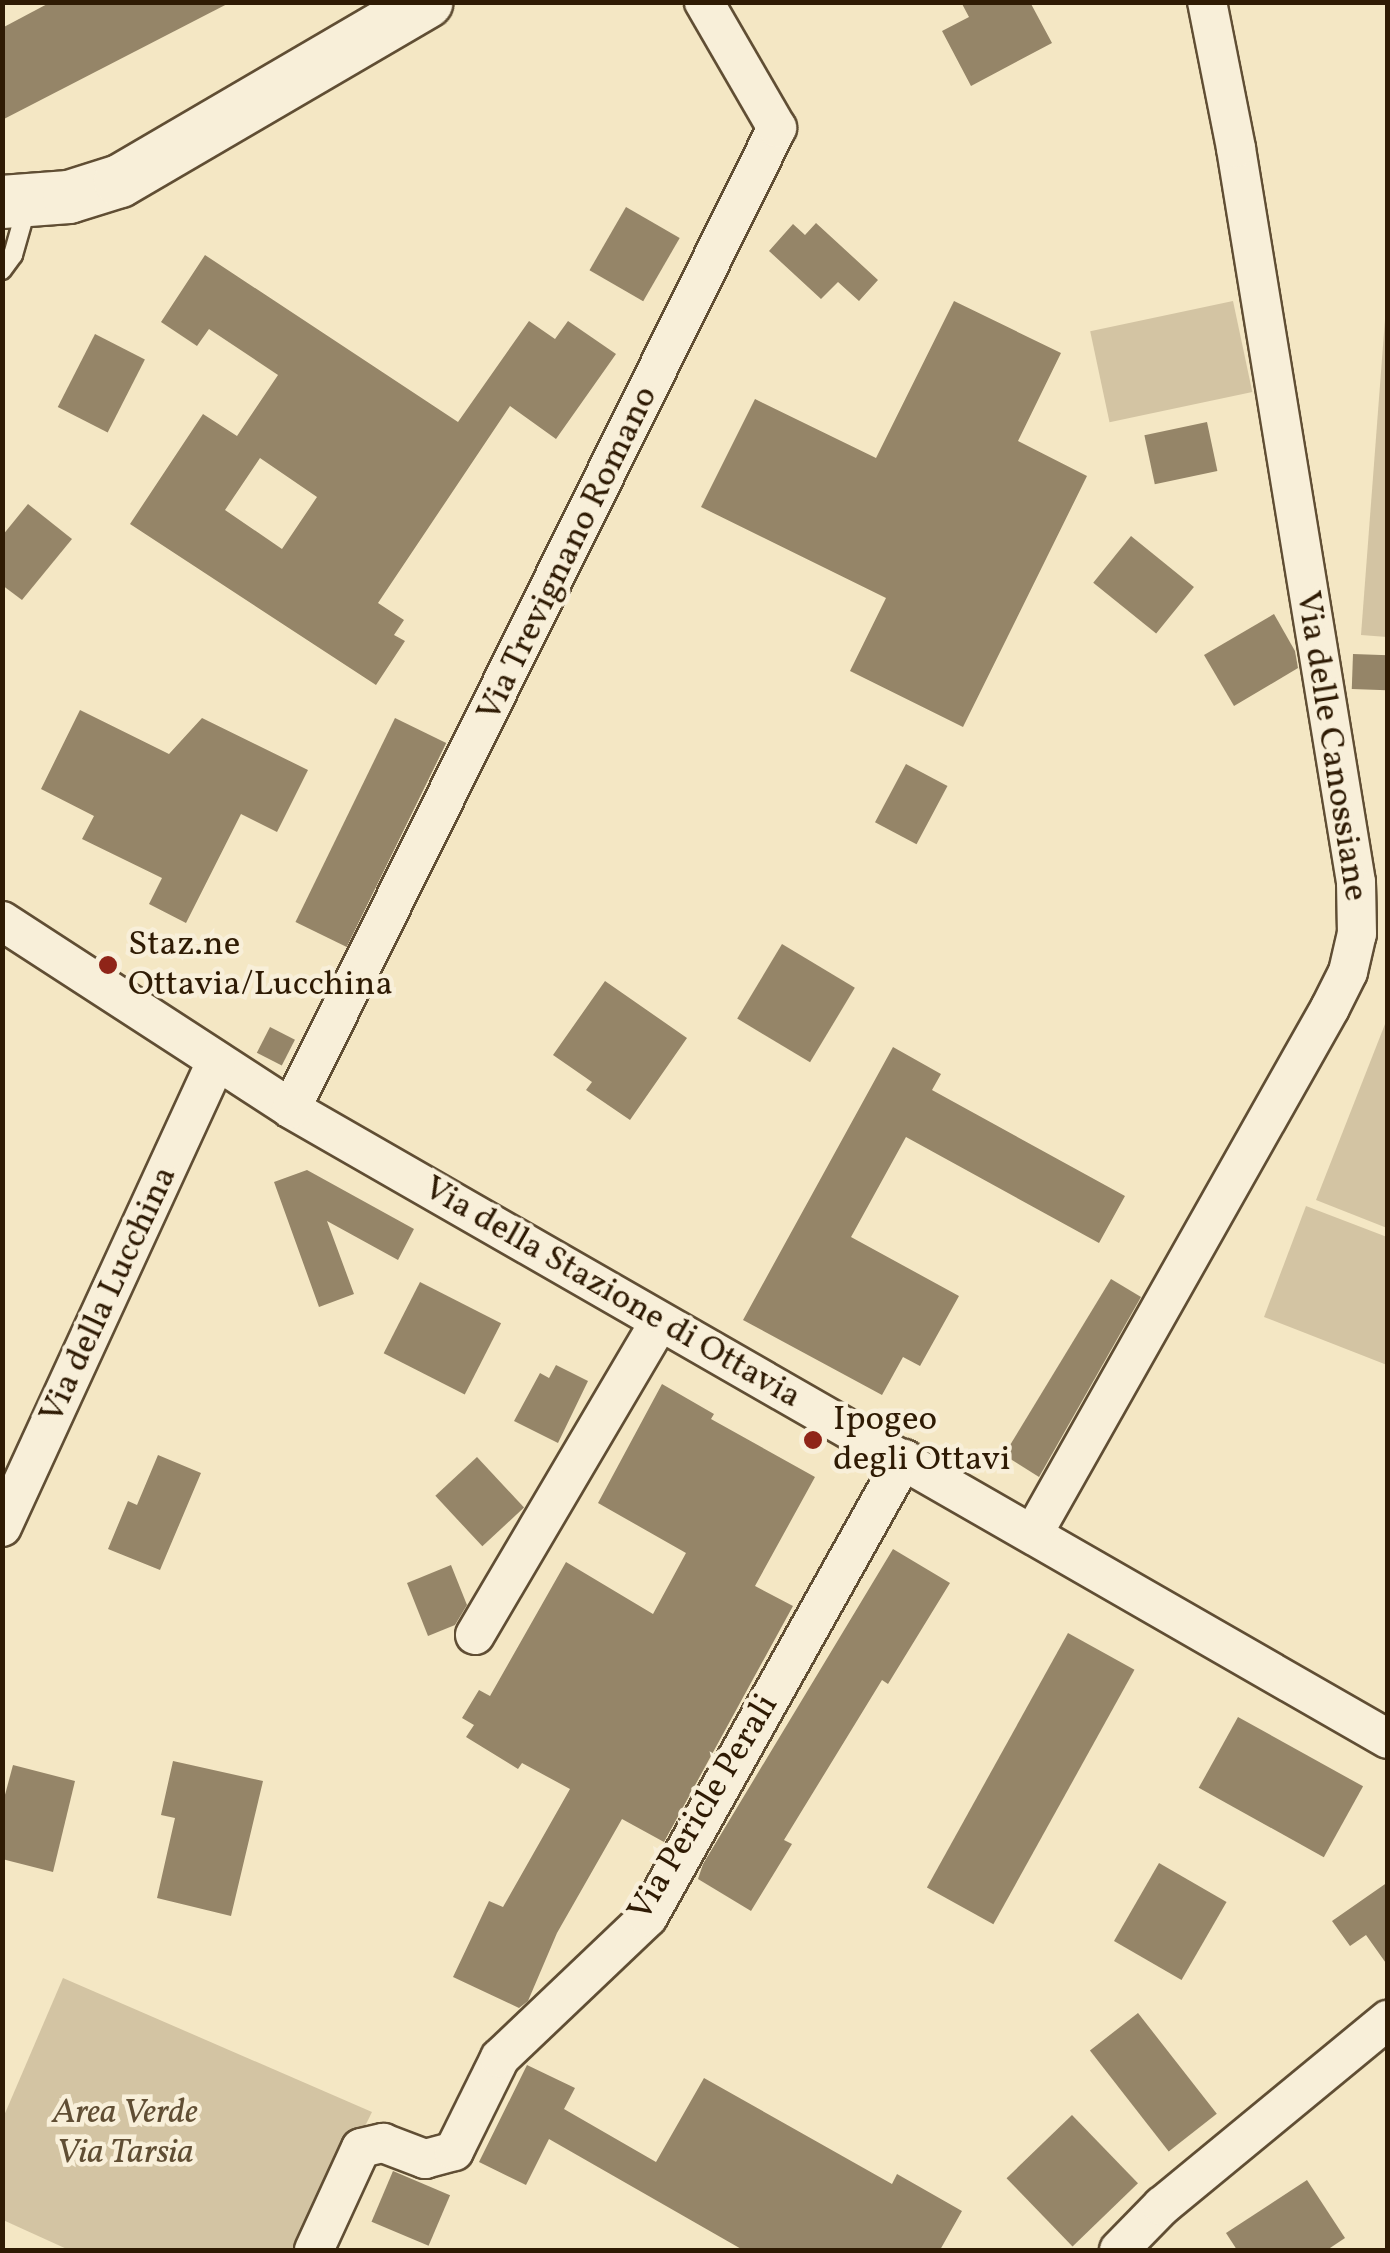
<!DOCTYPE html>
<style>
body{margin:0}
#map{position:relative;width:1390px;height:2253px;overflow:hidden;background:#f4e7c4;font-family:Vollkorn,serif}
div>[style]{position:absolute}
.green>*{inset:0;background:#d3c4a3;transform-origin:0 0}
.building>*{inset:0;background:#958568;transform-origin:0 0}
.roads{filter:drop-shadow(2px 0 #604e34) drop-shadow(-2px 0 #604e34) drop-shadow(0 2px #604e34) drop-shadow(0 -2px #604e34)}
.lane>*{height:18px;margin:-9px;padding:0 9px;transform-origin:9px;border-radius:9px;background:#f8efd9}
.street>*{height:38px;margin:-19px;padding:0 19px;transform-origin:19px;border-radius:19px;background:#f8efd9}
.secondary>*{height:52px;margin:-26px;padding:0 26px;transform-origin:26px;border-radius:26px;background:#f8efd9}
.dots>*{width:28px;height:28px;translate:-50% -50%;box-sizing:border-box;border:5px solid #f8efd9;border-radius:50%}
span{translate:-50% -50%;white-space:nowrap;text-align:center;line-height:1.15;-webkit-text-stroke:9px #f8efd9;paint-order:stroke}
.street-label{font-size:35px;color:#2f1b04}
.poi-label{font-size:35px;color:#2f1b04}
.left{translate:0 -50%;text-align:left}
.park-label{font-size:35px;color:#604e34;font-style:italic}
.frame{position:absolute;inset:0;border:5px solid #2f1b04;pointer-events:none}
</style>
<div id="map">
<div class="green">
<div style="clip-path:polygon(1387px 293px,1388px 637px,1387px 637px,1361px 635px)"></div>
<div style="left:1233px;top:301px;width:93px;height:146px;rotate:78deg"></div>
<div style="clip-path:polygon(1387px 1019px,1387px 1228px,1316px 1200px)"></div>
<div style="clip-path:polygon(1306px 1206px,1387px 1237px,1387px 1365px,1264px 1317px)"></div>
<div style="clip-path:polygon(63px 1978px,372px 2112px,304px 2250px,69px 2250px,3px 2220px,3px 2118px)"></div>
</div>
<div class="building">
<div style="clip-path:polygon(51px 2px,231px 2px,2px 120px,2px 28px)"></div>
<div style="clip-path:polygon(961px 2px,1030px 2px,1052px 43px,971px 86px,942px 31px,969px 17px)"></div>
<div style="left:626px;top:207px;width:62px;height:73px;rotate:30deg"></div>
<div style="clip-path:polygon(816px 223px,878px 280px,859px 301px,838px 282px,821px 299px,769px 251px,793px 224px,805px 235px)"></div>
<div style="clip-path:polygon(evenodd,205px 255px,458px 422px,529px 321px,555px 339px,568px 321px,616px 354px,556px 439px,510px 406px,378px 603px,404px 620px,394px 635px,405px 641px,376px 685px,130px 524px,203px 414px,237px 436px,278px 375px,209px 329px,197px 346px,161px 322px,205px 255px,260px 458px,317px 497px,282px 549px,225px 510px,260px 458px)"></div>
<div style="clip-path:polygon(954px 301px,1061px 353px,1018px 441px,1087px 476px,963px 727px,850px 671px,886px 598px,701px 507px,755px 399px,876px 458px)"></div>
<div style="left:95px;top:334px;width:56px;height:82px;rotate:27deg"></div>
<div style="left:1207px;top:422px;width:50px;height:64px;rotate:78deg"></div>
<div style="clip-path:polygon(28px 504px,72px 539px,22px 600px,2px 585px,2px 536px)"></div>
<div style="left:1131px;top:536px;width:81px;height:60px;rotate:39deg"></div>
<div style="clip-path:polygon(1274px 614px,1295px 651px,1298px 668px,1234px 706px,1204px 655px)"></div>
<div style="left:1353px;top:654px;width:35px;height:35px;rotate:2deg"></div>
<div style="clip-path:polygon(80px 710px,169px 754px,202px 718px,308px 770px,277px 832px,241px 814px,186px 923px,149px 904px,162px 878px,82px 839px,94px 816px,41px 789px)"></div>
<div style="left:395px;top:718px;width:57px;height:227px;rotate:26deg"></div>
<div style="left:906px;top:764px;width:47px;height:66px;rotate:28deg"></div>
<div style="left:782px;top:944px;width:85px;height:87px;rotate:31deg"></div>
<div style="clip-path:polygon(605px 981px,687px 1038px,630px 1120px,586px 1090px,592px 1082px,553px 1055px)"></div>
<div style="left:270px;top:1027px;width:28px;height:29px;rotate:27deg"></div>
<div style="clip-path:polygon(893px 1047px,941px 1074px,932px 1090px,1125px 1196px,1099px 1243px,906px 1137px,851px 1237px,959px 1296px,920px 1366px,903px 1357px,882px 1395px,743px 1320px)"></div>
<div style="clip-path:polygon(307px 1170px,414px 1229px,398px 1260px,327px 1221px,354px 1294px,319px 1307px,274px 1182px)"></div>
<div style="clip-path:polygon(1111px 1279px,1141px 1297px,1039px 1477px,1004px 1455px)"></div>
<div style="left:420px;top:1282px;width:91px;height:80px;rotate:27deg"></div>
<div style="clip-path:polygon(556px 1365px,588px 1381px,558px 1443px,514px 1421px,540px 1373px,549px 1378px)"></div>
<div style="clip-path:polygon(662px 1384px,714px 1414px,711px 1419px,815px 1477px,755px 1586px,793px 1606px,664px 1842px,622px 1819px,557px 1933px,528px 2001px,519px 2008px,453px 1977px,489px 1901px,503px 1907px,570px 1789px,522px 1763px,518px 1769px,466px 1737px,474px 1725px,462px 1718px,479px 1690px,490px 1696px,566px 1562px,653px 1614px,686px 1553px,598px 1503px)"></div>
<div style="clip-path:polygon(158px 1455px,201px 1473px,160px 1570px,108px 1549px,128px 1501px,137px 1505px)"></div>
<div style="left:477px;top:1457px;width:69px;height:57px;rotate:47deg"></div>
<div style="clip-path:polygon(893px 1549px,950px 1583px,888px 1684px,882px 1680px,784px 1840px,792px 1844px,751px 1911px,698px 1879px,703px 1864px)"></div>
<div style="clip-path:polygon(451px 1565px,467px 1605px,455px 1625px,428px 1636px,407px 1583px)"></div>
<div style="left:1068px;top:1633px;width:76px;height:291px;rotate:29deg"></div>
<div style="left:1238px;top:1717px;width:143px;height:81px;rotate:29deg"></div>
<div style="clip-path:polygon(173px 1761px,263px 1781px,231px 1916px,157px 1898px,175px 1818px,161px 1815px)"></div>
<div style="clip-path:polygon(13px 1765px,75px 1781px,53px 1872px,2px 1859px,2px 1806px)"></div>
<div style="left:1159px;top:1863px;width:78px;height:90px;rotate:30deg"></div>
<div style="clip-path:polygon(1388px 1882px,1388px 1966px,1366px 1935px,1350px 1946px,1332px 1921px)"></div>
<div style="left:1138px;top:2013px;width:128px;height:61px;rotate:52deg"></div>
<div style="clip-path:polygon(527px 2065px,575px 2088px,564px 2109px,656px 2162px,704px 2078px,892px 2184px,897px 2174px,962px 2211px,940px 2250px,743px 2250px,549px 2139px,526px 2185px,479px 2162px)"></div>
<div style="left:1072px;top:2115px;width:95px;height:91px;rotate:46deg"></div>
<div style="left:393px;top:2171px;width:62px;height:55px;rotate:23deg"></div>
<div style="clip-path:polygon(1307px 2180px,1345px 2238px,1327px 2250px,1237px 2250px,1226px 2233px)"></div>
</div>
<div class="roads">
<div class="lane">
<div style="left:2px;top:270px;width:19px;rotate:-54deg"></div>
<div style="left:13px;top:255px;width:51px;rotate:-74.1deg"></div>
</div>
<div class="street">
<div style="left:2px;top:921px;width:345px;rotate:33deg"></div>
<div style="left:291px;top:1109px;width:1265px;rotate:29.87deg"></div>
<div style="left:291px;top:1109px;width:1095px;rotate:-63.65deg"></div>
<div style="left:777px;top:128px;width:146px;rotate:-120.1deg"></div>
<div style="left:2px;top:1527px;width:512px;rotate:-65.29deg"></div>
<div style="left:1033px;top:1534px;width:604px;rotate:-60.55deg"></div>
<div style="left:1330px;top:1008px;width:40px;rotate:-63.4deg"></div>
<div style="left:1348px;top:972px;width:39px;rotate:-77deg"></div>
<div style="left:1357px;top:934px;width:52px;rotate:-91.1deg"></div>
<div style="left:1356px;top:882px;width:744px;rotate:-99.29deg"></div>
<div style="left:1236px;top:148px;width:149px;rotate:-101.2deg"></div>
<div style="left:475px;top:1635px;width:362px;rotate:-59.5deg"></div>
<div style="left:314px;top:2250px;width:112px;rotate:-65.3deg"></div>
<div style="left:361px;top:2148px;width:23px;rotate:-13deg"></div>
<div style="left:383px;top:2143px;width:45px;rotate:20.9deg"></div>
<div style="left:425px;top:2159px;width:30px;rotate:-15deg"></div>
<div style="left:454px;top:2151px;width:104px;rotate:-63.7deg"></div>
<div style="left:500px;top:2058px;width:204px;rotate:-43.6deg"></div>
<div style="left:648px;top:1917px;width:525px;rotate:-60.8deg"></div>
<div style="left:1119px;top:2250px;width:62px;rotate:-45.7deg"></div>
<div style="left:1162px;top:2206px;width:293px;rotate:-39.5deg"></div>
</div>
<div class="secondary">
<div style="left:2px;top:202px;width:67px;rotate:-4.3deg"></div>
<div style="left:69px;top:197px;width:53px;rotate:-17.4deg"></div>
<div style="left:120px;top:181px;width:355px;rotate:-30.3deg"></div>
</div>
</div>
<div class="dots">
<div style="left:108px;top:965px;background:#8f2418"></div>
<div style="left:813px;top:1440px;background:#8f2418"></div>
</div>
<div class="street-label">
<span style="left:568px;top:554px;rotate:-64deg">Via Trevignano Romano</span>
<span style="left:1331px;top:746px;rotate:81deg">Via delle Canossiane</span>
<span style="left:612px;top:1293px;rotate:30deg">Via della Stazione di Ottavia</span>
<span style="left:109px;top:1295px;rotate:-65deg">Via della Lucchina</span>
<span style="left:704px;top:1808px;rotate:-59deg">Via Pericle Perali</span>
</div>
<div class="poi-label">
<span class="left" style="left:128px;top:965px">Staz.ne<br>Ottavia/Lucchina</span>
<span class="left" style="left:833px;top:1440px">Ipogeo<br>degli Ottavi</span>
</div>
<div class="park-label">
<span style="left:125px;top:2133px">Area Verde<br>Via Tarsia</span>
</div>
<div class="frame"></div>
</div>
